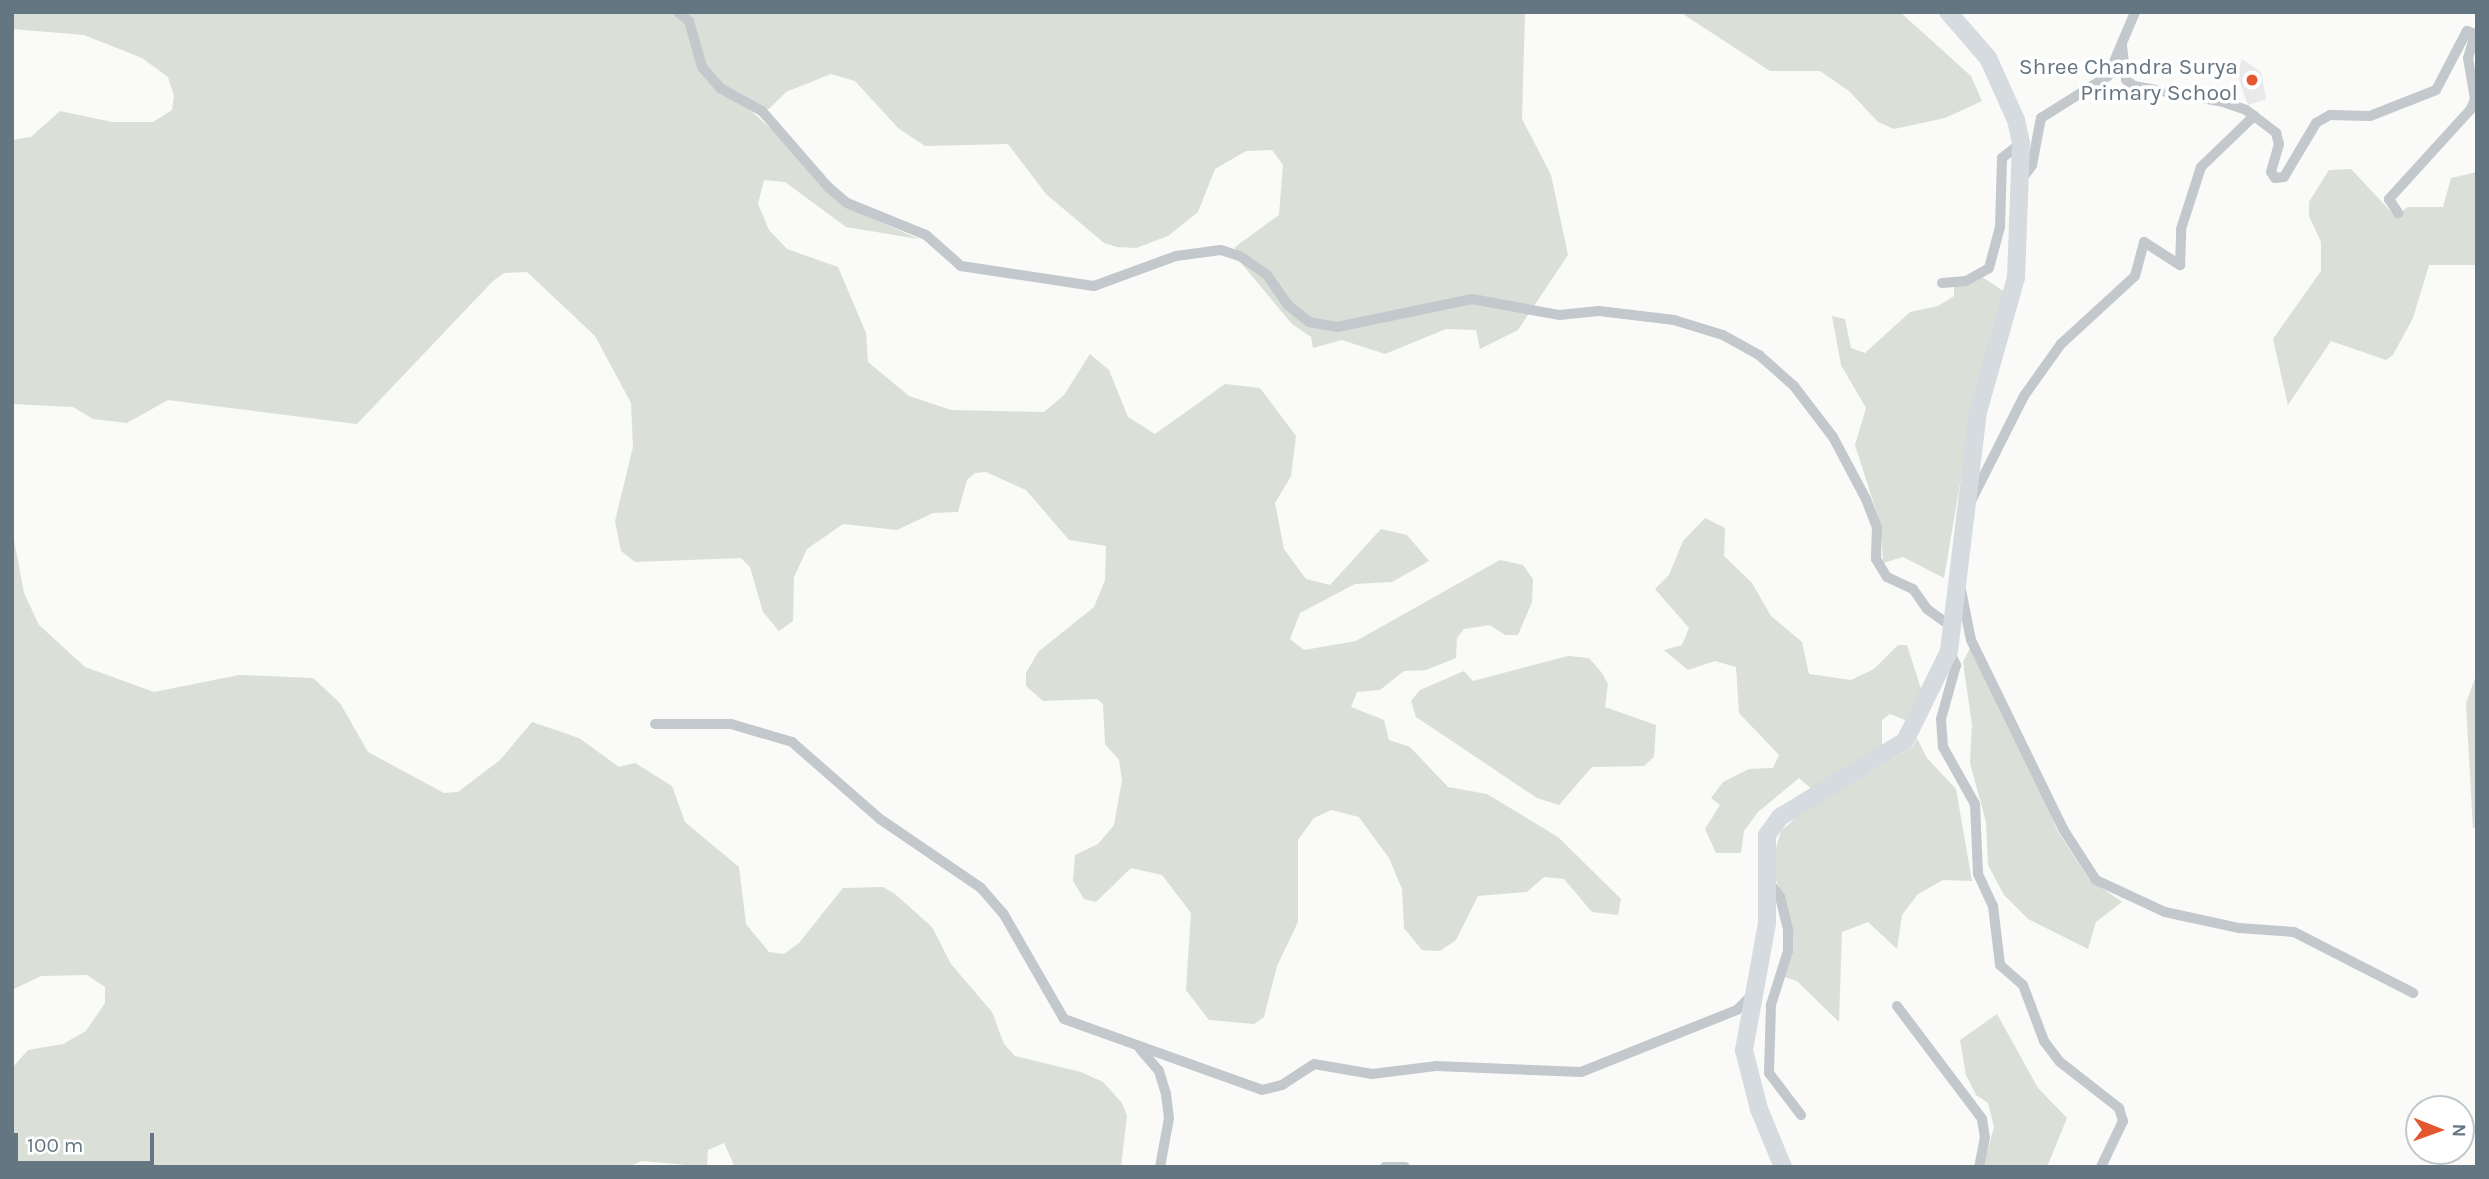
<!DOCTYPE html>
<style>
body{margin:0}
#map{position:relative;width:2489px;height:1179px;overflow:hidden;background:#fafaf8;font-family:Karla,sans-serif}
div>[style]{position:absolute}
.built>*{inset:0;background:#e8e9e9}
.green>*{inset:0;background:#dadfd7}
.street>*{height:10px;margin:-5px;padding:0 5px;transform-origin:5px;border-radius:5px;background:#c3c8cc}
.primary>*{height:18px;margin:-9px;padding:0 9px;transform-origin:9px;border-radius:9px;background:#d6dbdf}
.dots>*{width:19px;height:19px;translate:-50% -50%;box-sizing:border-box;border:4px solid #fff;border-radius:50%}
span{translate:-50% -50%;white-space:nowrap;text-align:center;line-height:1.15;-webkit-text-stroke:7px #fff;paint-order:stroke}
.poi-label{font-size:23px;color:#657683}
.right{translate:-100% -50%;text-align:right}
.frame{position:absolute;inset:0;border:14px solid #657683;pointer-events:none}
.north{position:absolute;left:2405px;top:1095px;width:70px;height:70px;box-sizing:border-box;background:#fff;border:2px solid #c1c8cd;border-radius:50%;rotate:91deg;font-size:19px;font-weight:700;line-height:28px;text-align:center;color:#657683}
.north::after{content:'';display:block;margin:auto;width:24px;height:32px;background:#e4572e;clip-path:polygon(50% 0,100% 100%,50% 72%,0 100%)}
.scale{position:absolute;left:14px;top:1133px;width:140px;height:32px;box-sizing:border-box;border:4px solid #657683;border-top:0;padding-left:9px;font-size:21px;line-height:24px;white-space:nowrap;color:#657683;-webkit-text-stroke:5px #fff;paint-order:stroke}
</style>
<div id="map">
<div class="built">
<div style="clip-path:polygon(2242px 59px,2261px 72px,2266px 99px,2248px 105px,2237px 74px)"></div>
</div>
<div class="green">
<div style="clip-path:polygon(12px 12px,1525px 12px,1522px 119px,1551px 175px,1568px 255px,1518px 330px,1480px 349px,1476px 330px,1446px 329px,1385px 354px,1342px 340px,1313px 348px,1311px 337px,1292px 324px,1236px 257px,1235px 247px,1279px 215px,1283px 165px,1272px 150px,1246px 151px,1215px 169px,1198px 212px,1168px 236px,1136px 248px,1117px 247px,1104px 243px,1046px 194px,1008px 144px,925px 146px,898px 128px,855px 81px,831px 74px,786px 92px,769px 109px,750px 110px,871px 218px,919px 239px,846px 227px,785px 182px,764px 180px,758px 204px,769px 230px,787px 249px,838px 267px,866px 333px,868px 362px,909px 396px,951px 410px,1044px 412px,1064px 395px,1090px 354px,1109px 370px,1128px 417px,1155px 434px,1225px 384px,1260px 388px,1296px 436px,1291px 476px,1275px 503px,1284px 549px,1306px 579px,1330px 585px,1381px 529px,1407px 535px,1429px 561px,1392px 582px,1355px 584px,1300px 613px,1290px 639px,1304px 650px,1356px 641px,1500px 560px,1523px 565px,1533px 579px,1532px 602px,1518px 635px,1505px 635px,1490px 625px,1464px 629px,1457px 638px,1456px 658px,1426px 670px,1404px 671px,1380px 690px,1357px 692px,1351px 707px,1384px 720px,1389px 740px,1410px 747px,1448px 787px,1487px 794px,1558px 837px,1621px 899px,1618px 915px,1592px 912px,1564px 879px,1544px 877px,1527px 892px,1478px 896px,1456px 940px,1440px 951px,1422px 950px,1404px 928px,1402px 889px,1389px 858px,1359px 817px,1331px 810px,1314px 818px,1298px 840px,1298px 922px,1277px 966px,1264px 1017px,1254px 1024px,1209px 1020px,1186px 990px,1191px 913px,1162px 875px,1131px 868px,1096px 902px,1084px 899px,1073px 881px,1075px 855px,1098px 844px,1114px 825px,1122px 780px,1119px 760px,1105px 744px,1103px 704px,1097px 699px,1043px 701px,1026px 686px,1026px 673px,1038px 652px,1094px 607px,1105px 580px,1106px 546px,1069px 540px,1026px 490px,986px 472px,975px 473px,967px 480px,958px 512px,933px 513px,897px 530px,843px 524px,807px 549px,794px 577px,793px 621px,779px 631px,763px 612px,750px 567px,741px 558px,635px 562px,621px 551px,615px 521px,633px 447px,631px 403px,595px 336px,527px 272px,504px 273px,493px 281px,357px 424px,168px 400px,127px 423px,93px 419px,73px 407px,12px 404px,12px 140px,31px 137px,60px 111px,112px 122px,153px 122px,172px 110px,174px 96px,168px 77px,142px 58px,84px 35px,12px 29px)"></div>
<div style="clip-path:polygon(1680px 12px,1900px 12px,1971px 76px,1982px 101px,1945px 118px,1894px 129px,1878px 122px,1849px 91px,1820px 71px,1770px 71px)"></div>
<div style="clip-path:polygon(2351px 169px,2395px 216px,2408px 207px,2443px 207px,2451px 178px,2477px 172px,2477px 265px,2429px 265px,2413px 318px,2393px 355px,2386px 360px,2331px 341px,2288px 405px,2273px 339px,2321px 271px,2321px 242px,2309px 216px,2309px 202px,2329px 170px)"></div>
<div style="clip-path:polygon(1982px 277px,2005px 292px,1976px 389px,1944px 578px,1903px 557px,1883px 563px,1881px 526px,1855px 445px,1866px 408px,1841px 365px,1832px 316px,1845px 319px,1851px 348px,1865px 353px,1910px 312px,1938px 306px,1954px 296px,1954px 287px)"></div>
<div style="clip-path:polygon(1705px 518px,1725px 528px,1724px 556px,1752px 583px,1771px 616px,1802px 642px,1809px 674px,1851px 680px,1874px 669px,1898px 645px,1907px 645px,1923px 695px,1910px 722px,1890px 714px,1882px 720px,1882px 755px,1813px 790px,1799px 778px,1758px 812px,1744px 831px,1741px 853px,1716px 853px,1705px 829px,1720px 805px,1711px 798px,1723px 782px,1749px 769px,1773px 768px,1779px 755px,1739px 713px,1736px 667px,1715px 661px,1688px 670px,1664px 650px,1682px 645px,1689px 628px,1655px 589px,1669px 575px,1683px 541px)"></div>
<div style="clip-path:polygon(12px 529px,24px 593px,39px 625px,85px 667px,154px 692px,239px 675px,313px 678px,340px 703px,368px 752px,444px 793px,458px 792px,500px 760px,532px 722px,579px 738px,619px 767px,635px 763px,672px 786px,685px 822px,739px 867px,746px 924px,769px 952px,784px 954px,799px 943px,843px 888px,883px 887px,895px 894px,932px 927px,951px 964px,992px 1012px,1004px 1044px,1015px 1056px,1081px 1072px,1103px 1082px,1122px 1103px,1127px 1116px,1121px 1167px,735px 1167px,724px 1143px,708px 1150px,707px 1167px,642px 1161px,627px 1167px,12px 1167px,12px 1068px,28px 1050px,63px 1044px,86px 1031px,105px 1003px,105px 987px,87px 975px,41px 976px,12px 990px)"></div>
<div style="clip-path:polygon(1970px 648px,2009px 717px,2058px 832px,2089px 879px,2122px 902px,2096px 922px,2088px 949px,2028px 919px,2004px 895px,1988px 865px,1986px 822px,1970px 763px,1972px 725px,1963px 662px)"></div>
<div style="clip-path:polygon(1568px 656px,1589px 658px,1602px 673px,1608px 684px,1605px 707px,1656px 725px,1654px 757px,1644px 766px,1592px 767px,1559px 805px,1537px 798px,1416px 717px,1411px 701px,1420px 690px,1464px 671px,1473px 681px)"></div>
<div style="clip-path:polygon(2477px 673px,2477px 827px,2473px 828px,2466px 703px)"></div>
<div style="clip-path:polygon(1917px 738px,1927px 758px,1956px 789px,1972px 881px,1943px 880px,1918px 894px,1902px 915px,1897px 949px,1868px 922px,1842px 932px,1839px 1022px,1797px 981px,1785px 977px,1793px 932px,1775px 877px,1775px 851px,1781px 831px,1799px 815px,1913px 747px)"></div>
<div style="clip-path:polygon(1997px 1014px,2038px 1088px,2067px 1118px,2047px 1167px,1983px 1167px,1994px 1127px,1988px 1103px,1976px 1095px,1966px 1075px,1960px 1040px)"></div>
</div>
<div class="street">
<div style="left:678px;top:12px;width:14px;rotate:39deg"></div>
<div style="left:689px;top:21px;width:48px;rotate:74.2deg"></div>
<div style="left:702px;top:67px;width:28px;rotate:49deg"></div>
<div style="left:720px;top:88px;width:48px;rotate:28.7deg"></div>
<div style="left:762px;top:111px;width:102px;rotate:49deg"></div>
<div style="left:829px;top:188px;width:23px;rotate:40deg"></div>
<div style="left:847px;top:203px;width:85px;rotate:22.1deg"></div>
<div style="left:926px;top:235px;width:47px;rotate:41.5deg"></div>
<div style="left:961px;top:266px;width:134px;rotate:8.6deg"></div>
<div style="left:1094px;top:286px;width:87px;rotate:-20.1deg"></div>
<div style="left:1176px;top:256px;width:45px;rotate:-7.6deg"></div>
<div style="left:1221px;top:250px;width:20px;rotate:18deg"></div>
<div style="left:1240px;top:256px;width:33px;rotate:35deg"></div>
<div style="left:1267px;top:275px;width:37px;rotate:55deg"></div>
<div style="left:1288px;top:305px;width:27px;rotate:39deg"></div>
<div style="left:1309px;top:322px;width:28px;rotate:10deg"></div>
<div style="left:1337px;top:327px;width:138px;rotate:-11.7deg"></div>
<div style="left:1472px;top:299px;width:88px;rotate:10.4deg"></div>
<div style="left:1559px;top:315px;width:40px;rotate:-5.7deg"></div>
<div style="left:1599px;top:311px;width:76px;rotate:6.8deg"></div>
<div style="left:1674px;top:320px;width:51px;rotate:17deg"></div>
<div style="left:1723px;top:335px;width:41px;rotate:29.1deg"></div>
<div style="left:1759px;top:355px;width:47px;rotate:41.5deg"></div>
<div style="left:1794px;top:386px;width:64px;rotate:52.6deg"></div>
<div style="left:1833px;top:437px;width:70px;rotate:62deg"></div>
<div style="left:1866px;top:499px;width:30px;rotate:69deg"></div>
<div style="left:1877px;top:527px;width:32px;rotate:92deg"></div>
<div style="left:1876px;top:559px;width:21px;rotate:59deg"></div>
<div style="left:1887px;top:577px;width:29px;rotate:25deg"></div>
<div style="left:1913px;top:589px;width:24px;rotate:55deg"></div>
<div style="left:1927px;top:609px;width:32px;rotate:36deg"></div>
<div style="left:2122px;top:46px;width:34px;rotate:83deg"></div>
<div style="left:2126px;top:80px;width:10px;rotate:37deg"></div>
<div style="left:2134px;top:86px;width:90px;rotate:10.2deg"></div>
<div style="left:2223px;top:102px;width:24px;rotate:19deg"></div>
<div style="left:2246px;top:110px;width:38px;rotate:37deg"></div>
<div style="left:2276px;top:133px;width:11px;rotate:75deg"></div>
<div style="left:2279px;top:144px;width:29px;rotate:106deg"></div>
<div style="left:2271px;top:172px;width:7px;rotate:56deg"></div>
<div style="left:2275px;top:178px;width:9px;rotate:-6deg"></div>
<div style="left:2284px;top:177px;width:63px;rotate:-59.3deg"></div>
<div style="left:2316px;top:123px;width:16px;rotate:-30deg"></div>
<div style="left:2330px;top:115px;width:40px;rotate:1.4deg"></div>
<div style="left:2370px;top:116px;width:71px;rotate:-21.5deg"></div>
<div style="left:2436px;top:90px;width:67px;rotate:-62.3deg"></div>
<div style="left:2467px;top:31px;width:9px;rotate:21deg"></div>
<div style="left:2475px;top:34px;width:25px;rotate:106deg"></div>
<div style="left:2468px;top:58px;width:42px;rotate:80.3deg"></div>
<div style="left:2475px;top:99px;width:11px;rotate:112deg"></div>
<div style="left:2471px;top:109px;width:122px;rotate:132.3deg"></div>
<div style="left:2389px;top:199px;width:17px;rotate:57deg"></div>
<div style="left:2022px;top:179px;width:17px;rotate:-54deg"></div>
<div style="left:2032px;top:165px;width:48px;rotate:-79.2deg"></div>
<div style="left:2041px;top:118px;width:79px;rotate:-32.1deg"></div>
<div style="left:2108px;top:76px;width:69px;rotate:-67.1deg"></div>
<div style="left:1942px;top:283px;width:24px;rotate:-5deg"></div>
<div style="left:1966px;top:281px;width:26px;rotate:-29deg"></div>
<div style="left:1989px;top:268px;width:42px;rotate:-75deg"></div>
<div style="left:2000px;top:227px;width:69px;rotate:-88.3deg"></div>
<div style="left:2002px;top:158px;width:24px;rotate:-38deg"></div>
<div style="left:1972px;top:499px;width:115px;rotate:-63.2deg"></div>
<div style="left:2024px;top:396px;width:64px;rotate:-54.6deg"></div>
<div style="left:2061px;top:344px;width:100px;rotate:-42.6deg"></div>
<div style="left:2135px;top:276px;width:35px;rotate:-75deg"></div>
<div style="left:2144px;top:242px;width:43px;rotate:32.6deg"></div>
<div style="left:2180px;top:265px;width:36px;rotate:-88deg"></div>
<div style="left:2181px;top:229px;width:65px;rotate:-72.1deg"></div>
<div style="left:2201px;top:167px;width:74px;rotate:-43.9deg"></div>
<div style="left:1960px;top:585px;width:56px;rotate:78.7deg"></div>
<div style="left:1971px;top:640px;width:210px;rotate:64deg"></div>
<div style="left:2063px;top:829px;width:61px;rotate:57.1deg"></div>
<div style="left:2096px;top:880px;width:76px;rotate:24.9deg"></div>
<div style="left:2165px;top:912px;width:76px;rotate:12.2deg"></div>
<div style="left:2239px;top:928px;width:55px;rotate:4.2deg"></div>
<div style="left:2294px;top:932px;width:134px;rotate:27.1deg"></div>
<div style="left:1949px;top:651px;width:16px;rotate:63deg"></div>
<div style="left:1956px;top:665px;width:56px;rotate:105.5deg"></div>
<div style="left:1941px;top:719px;width:28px;rotate:86deg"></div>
<div style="left:1943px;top:747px;width:65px;rotate:60.7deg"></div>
<div style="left:1975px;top:804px;width:70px;rotate:87.5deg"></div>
<div style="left:1978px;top:874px;width:35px;rotate:65deg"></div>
<div style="left:1993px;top:906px;width:59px;rotate:83.2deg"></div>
<div style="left:2000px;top:965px;width:30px;rotate:41deg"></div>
<div style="left:2023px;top:985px;width:60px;rotate:69.4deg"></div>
<div style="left:2044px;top:1041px;width:26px;rotate:53deg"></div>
<div style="left:2060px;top:1062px;width:75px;rotate:37.9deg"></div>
<div style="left:2119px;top:1108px;width:14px;rotate:73deg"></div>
<div style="left:2123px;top:1121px;width:51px;rotate:115.6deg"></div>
<div style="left:655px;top:724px;width:76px"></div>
<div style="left:731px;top:724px;width:64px;rotate:16.4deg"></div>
<div style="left:792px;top:742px;width:117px;rotate:41.2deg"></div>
<div style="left:880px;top:819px;width:122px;rotate:34.3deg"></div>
<div style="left:981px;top:888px;width:33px;rotate:49deg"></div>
<div style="left:1003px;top:913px;width:122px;rotate:60.1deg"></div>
<div style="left:1064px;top:1019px;width:210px;rotate:19.7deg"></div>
<div style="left:1262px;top:1090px;width:21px;rotate:-14deg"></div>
<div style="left:1282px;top:1085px;width:38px;rotate:-33deg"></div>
<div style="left:1314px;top:1064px;width:59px;rotate:9.8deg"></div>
<div style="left:1372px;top:1074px;width:64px;rotate:-7.1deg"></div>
<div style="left:1436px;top:1066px;width:145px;rotate:2.4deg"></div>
<div style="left:1581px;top:1072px;width:168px;rotate:-21.7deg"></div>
<div style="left:1737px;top:1010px;width:21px;rotate:-45deg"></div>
<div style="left:1768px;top:881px;width:20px;rotate:53deg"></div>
<div style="left:1780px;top:897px;width:34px;rotate:76deg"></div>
<div style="left:1788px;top:930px;width:21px;rotate:90deg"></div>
<div style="left:1788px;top:951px;width:57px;rotate:107.5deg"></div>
<div style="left:1771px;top:1005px;width:68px;rotate:91.7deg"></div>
<div style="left:1769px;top:1073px;width:53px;rotate:52.7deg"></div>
<div style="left:1897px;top:1006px;width:141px;rotate:53deg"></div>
<div style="left:1982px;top:1119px;width:18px;rotate:81deg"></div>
<div style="left:1985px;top:1137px;width:31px;rotate:101deg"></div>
<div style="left:1140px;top:1049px;width:29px;rotate:49deg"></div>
<div style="left:1159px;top:1071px;width:24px;rotate:73deg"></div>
<div style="left:1166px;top:1094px;width:24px;rotate:83deg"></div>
<div style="left:1169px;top:1118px;width:50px;rotate:100.4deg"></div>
<div style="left:1385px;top:1167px;width:20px"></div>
</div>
<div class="primary">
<div style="left:1783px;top:1167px;width:63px;rotate:-112.5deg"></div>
<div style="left:1759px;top:1109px;width:61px;rotate:-104.3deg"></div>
<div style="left:1744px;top:1050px;width:129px;rotate:-79.7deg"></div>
<div style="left:1767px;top:923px;width:88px;rotate:-90deg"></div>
<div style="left:1767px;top:835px;width:22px;rotate:-54deg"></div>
<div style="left:1780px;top:817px;width:146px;rotate:-31.3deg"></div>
<div style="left:1905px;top:741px;width:100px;rotate:-63.9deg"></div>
<div style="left:1949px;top:651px;width:241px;rotate:-83.1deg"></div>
<div style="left:1978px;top:412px;width:139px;rotate:-74.2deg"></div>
<div style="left:2016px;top:278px;width:135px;rotate:-87.9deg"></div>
<div style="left:2021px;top:143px;width:24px;rotate:-102deg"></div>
<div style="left:2016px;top:120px;width:68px;rotate:-114.3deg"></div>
<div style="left:1988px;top:58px;width:61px;rotate:-131deg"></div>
</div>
<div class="dots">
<div style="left:2252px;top:80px;background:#e4572e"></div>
</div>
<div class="poi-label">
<span class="right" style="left:2238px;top:80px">Shree Chandra Surya<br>Primary School</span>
</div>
<div class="frame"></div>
<div class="north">N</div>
<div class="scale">100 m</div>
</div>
